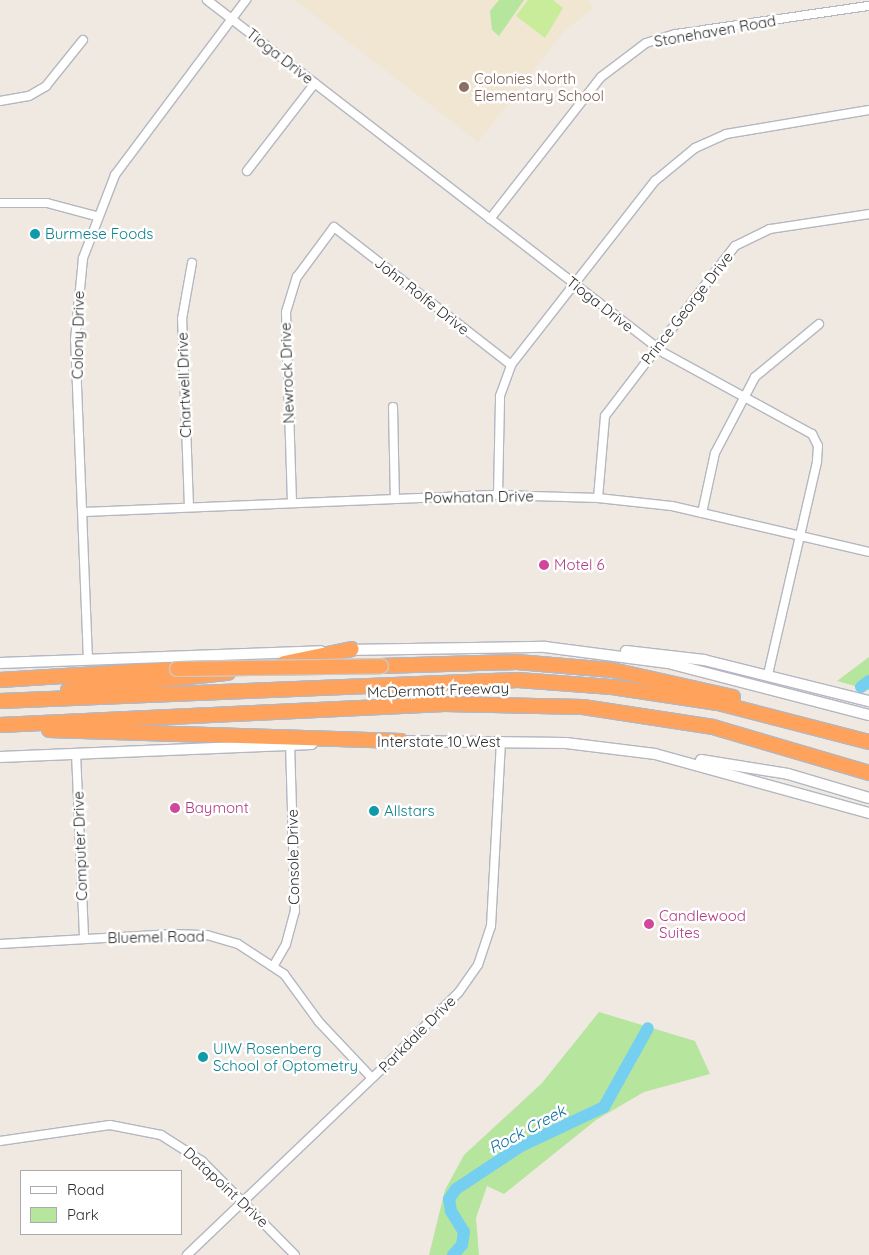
<!DOCTYPE html>
<style>
body{margin:0}
#map{position:relative;width:869px;height:1255px;overflow:hidden;background:#efe9e1;font-family:Quicksand,sans-serif}
div>[style]{position:absolute}
.education>*{inset:0;background:#f0e6d1}
.green>*{inset:0;background:#b6e59e}
.pitch>*{inset:0;background:#c9ec9a}
.river>*{height:12px;margin:-6px;padding:0 6px;transform-origin:6px;border-radius:6px;background:#75cff0}
.roads{filter:drop-shadow(1px 0 #b4b7c1) drop-shadow(-1px 0 #b4b7c1) drop-shadow(0 1px #b4b7c1) drop-shadow(0 -1px #b4b7c1)}
.street>*{height:8px;margin:-4px;padding:0 4px;transform-origin:4px;border-radius:4px;background:#fff}
.secondary>*{height:10px;margin:-5px;padding:0 5px;transform-origin:5px;border-radius:5px;background:#fff}
.highway>*{height:14px;margin:-7px;padding:0 7px;transform-origin:7px;border-radius:7px;background:#ffa35c}
.bridges{filter:drop-shadow(1px 0 #c9c9c9) drop-shadow(-1px 0 #c9c9c9) drop-shadow(0 1px #c9c9c9) drop-shadow(0 -1px #c9c9c9)}
.highway-bridge>*{height:14px;margin:-7px;padding:0 7px;transform-origin:7px;border-radius:7px;background:#ffa35c}
.dots>*{width:14px;height:14px;translate:-50% -50%;box-sizing:border-box;border:2px solid #fff;border-radius:50%}
span{translate:-50% -50%;white-space:nowrap;text-align:center;line-height:1.15;-webkit-text-stroke:5px #fff;paint-order:stroke}
.street-label{font-size:15px;color:#2e2e2e}
.education-label{font-size:15px;color:#785e54}
.left{translate:0 -50%;text-align:left}
.culture-label{font-size:15px;color:#0d838f}
.hotel-label{font-size:15px;color:#b23c85}
.water-label{font-size:16px;color:#0d6fa3;font-style:italic}
.legend{position:absolute;left:20px;top:1170px;width:162px;height:65px;box-sizing:border-box;background:#fff;border:1px solid #ababab;margin:0;padding:6px 9px;list-style:none;font-size:15px;color:#2e2e2e}
.legend li{display:flex;align-items:center;gap:10px;height:25px}
.legend b{width:25px;border:1px solid #ababab}
</style>
<div id="map">
<div class="education">
<div style="clip-path:polygon(295px 0,588px 0,594px 8px,564px 31px,478px 142px)"></div>
</div>
<div class="green">
<div style="clip-path:polygon(499px 0,524px 0,499px 36px,492px 30px,490px 11px)"></div>
<div style="clip-path:polygon(869px 657px,869px 690px,837px 681px)"></div>
<div style="clip-path:polygon(599px 1012px,695px 1041px,710px 1074px,644px 1092px,596px 1120px,504px 1194px,487px 1186px,476px 1218px,479px 1255px,429px 1255px,445px 1190px,464px 1155px,542px 1083px)"></div>
</div>
<div class="pitch">
<div style="clip-path:polygon(528px 0,553px 0,563px 8px,545px 38px,516px 16px)"></div>
</div>
<div class="river">
<div style="left:861px;top:687px;width:10px;rotate:-37deg"></div>
<div style="left:453px;top:1255px;width:13px;rotate:-48deg"></div>
<div style="left:462px;top:1245px;width:13px;rotate:-81deg"></div>
<div style="left:464px;top:1232px;width:25px;rotate:-122deg"></div>
<div style="left:451px;top:1211px;width:12px;rotate:-99deg"></div>
<div style="left:449px;top:1199px;width:12px;rotate:-55deg"></div>
<div style="left:456px;top:1189px;width:78px;rotate:-33.5deg"></div>
<div style="left:521px;top:1146px;width:92px;rotate:-25.2deg"></div>
<div style="left:604px;top:1107px;width:90px;rotate:-60.9deg"></div>
</div>
<div class="roads">
<div class="street">
<div style="left:207px;top:0;width:577px;rotate:37.68deg"></div>
<div style="left:664px;top:353px;width:169px;rotate:28.7deg"></div>
<div style="left:812px;top:434px;width:13px;rotate:63deg"></div>
<div style="left:818px;top:446px;width:16px;rotate:94deg"></div>
<div style="left:817px;top:462px;width:218px;rotate:103deg"></div>
<div style="left:0;top:101px;width:29px;rotate:-10deg"></div>
<div style="left:29px;top:96px;width:20px;rotate:-30deg"></div>
<div style="left:46px;top:86px;width:59px;rotate:-51.2deg"></div>
<div style="left:247px;top:171px;width:111px;rotate:-52.3deg"></div>
<div style="left:0;top:203px;width:47px"></div>
<div style="left:47px;top:203px;width:51px;rotate:14.9deg"></div>
<div style="left:490px;top:219px;width:180px;rotate:-52deg"></div>
<div style="left:601px;top:77px;width:56px;rotate:-37.1deg"></div>
<div style="left:646px;top:43px;width:31px;rotate:-17deg"></div>
<div style="left:676px;top:34px;width:195px;rotate:-8.3deg"></div>
<div style="left:393px;top:407px;width:92px;rotate:88.8deg"></div>
<div style="left:498px;top:495px;width:99px;rotate:-88.8deg"></div>
<div style="left:500px;top:396px;width:33px;rotate:-70deg"></div>
<div style="left:511px;top:365px;width:234px;rotate:-52deg"></div>
<div style="left:655px;top:181px;width:52px;rotate:-39.5deg"></div>
<div style="left:695px;top:148px;width:34px;rotate:-24deg"></div>
<div style="left:726px;top:134px;width:145px;rotate:-9.5deg"></div>
<div style="left:598px;top:498px;width:82px;rotate:-85.1deg"></div>
<div style="left:605px;top:416px;width:214px;rotate:-52.6deg"></div>
<div style="left:735px;top:246px;width:39px;rotate:-26deg"></div>
<div style="left:770px;top:229px;width:100px;rotate:-8.6deg"></div>
<div style="left:292px;top:503px;width:191px;rotate:-91.8deg"></div>
<div style="left:286px;top:312px;width:37px;rotate:-73deg"></div>
<div style="left:297px;top:277px;width:62px;rotate:-53.5deg"></div>
<div style="left:334px;top:227px;width:224px;rotate:37.9deg"></div>
<div style="left:189px;top:507px;width:188px;rotate:-92.1deg"></div>
<div style="left:182px;top:319px;width:57px;rotate:-79.9deg"></div>
<div style="left:84px;top:512px;width:414px;rotate:-2.4deg"></div>
<div style="left:498px;top:495px;width:100px;rotate:1.7deg"></div>
<div style="left:598px;top:498px;width:74px;rotate:6.2deg"></div>
<div style="left:672px;top:506px;width:202px;rotate:13.1deg"></div>
<div style="left:702px;top:513px;width:61px;rotate:-77.8deg"></div>
<div style="left:715px;top:453px;width:86px;rotate:-62.2deg"></div>
<div style="left:755px;top:377px;width:83px;rotate:-39.6deg"></div>
<div style="left:88px;top:660px;width:320px;rotate:-92.3deg"></div>
<div style="left:75px;top:340px;width:82px;rotate:-84.4deg"></div>
<div style="left:83px;top:258px;width:89px;rotate:-68.9deg"></div>
<div style="left:115px;top:175px;width:219px;rotate:-53.2deg"></div>
<div style="left:76px;top:753px;width:185px;rotate:87.5deg"></div>
<div style="left:0;top:944px;width:174px;rotate:-3.3deg"></div>
<div style="left:174px;top:934px;width:33px;rotate:2deg"></div>
<div style="left:207px;top:935px;width:32px;rotate:16deg"></div>
<div style="left:238px;top:944px;width:55px;rotate:33.1deg"></div>
<div style="left:284px;top:974px;width:59px;rotate:53.9deg"></div>
<div style="left:319px;top:1022px;width:77px;rotate:46.6deg"></div>
<div style="left:274px;top:965px;width:24px;rotate:-60deg"></div>
<div style="left:286px;top:944px;width:34px;rotate:-75deg"></div>
<div style="left:295px;top:911px;width:166px;rotate:-91.7deg"></div>
<div style="left:0;top:1141px;width:111px;rotate:-8.3deg"></div>
<div style="left:110px;top:1125px;width:52px;rotate:11.1deg"></div>
<div style="left:161px;top:1135px;width:49px;rotate:32.4deg"></div>
<div style="left:202px;top:1161px;width:132px;rotate:45.3deg"></div>
<div style="left:187px;top:1255px;width:271px;rotate:-43.7deg"></div>
<div style="left:383px;top:1068px;width:107px;rotate:-45deg"></div>
<div style="left:459px;top:992px;width:33px;rotate:-55deg"></div>
<div style="left:478px;top:965px;width:41px;rotate:-71.6deg"></div>
<div style="left:491px;top:926px;width:185px;rotate:-86.9deg"></div>
</div>
<div class="secondary">
<div style="left:345px;top:650px;width:200px;rotate:-0.9deg"></div>
<div style="left:545px;top:647px;width:124px;rotate:7.4deg"></div>
<div style="left:668px;top:663px;width:208px;rotate:14.5deg"></div>
<div style="left:626px;top:651px;width:79px;rotate:6.6deg"></div>
<div style="left:704px;top:660px;width:170px;rotate:14deg"></div>
<div style="left:0;top:663px;width:321px;rotate:-2.1deg"></div>
<div style="left:394px;top:741px;width:172px;rotate:0.7deg"></div>
<div style="left:566px;top:743px;width:90px;rotate:7deg"></div>
<div style="left:655px;top:754px;width:222px;rotate:15.4deg"></div>
<div style="left:0;top:757px;width:312px;rotate:-2.4deg"></div>
<div style="left:701px;top:760px;width:88px;rotate:9.1deg"></div>
<div style="left:788px;top:774px;width:84px;rotate:16.5deg"></div>
</div>
<div class="highway">
<div style="left:284px;top:663px;width:69px;rotate:-11.6deg"></div>
<div style="left:381px;top:666px;width:136px;rotate:-1.7deg"></div>
<div style="left:517px;top:662px;width:95px;rotate:4.8deg"></div>
<div style="left:612px;top:670px;width:124px;rotate:12.6deg"></div>
<div style="left:0;top:680px;width:177px;rotate:-3.6deg"></div>
<div style="left:68px;top:690px;width:161px;rotate:-6.1deg"></div>
<div style="left:0;top:701px;width:518px;rotate:-2.32deg"></div>
<div style="left:518px;top:680px;width:94px;rotate:4.3deg"></div>
<div style="left:612px;top:687px;width:107px;rotate:8.6deg"></div>
<div style="left:718px;top:703px;width:156px;rotate:14.5deg"></div>
<div style="left:0;top:725px;width:445px;rotate:-2.7deg"></div>
<div style="left:445px;top:704px;width:138px;rotate:1.2deg"></div>
<div style="left:583px;top:707px;width:132px;rotate:8.7deg"></div>
<div style="left:713px;top:727px;width:163px;rotate:16.4deg"></div>
<div style="left:49px;top:730px;width:352px;rotate:1.8deg"></div>
</div>
</div>
<div class="bridges">
<div class="highway-bridge">
<div style="left:177px;top:669px;width:204px;rotate:-0.8deg"></div>
</div>
</div>
<div class="dots">
<div style="left:464px;top:87px;background:#8d6e63"></div>
<div style="left:35px;top:234px;background:#0f9aa8"></div>
<div style="left:544px;top:565px;background:#d1479c"></div>
<div style="left:175px;top:808px;background:#d1479c"></div>
<div style="left:374px;top:811px;background:#0f9aa8"></div>
<div style="left:649px;top:924px;background:#d1479c"></div>
<div style="left:203px;top:1057px;background:#0f9aa8"></div>
</div>
<div class="street-label">
<span style="left:715px;top:31px;rotate:-10deg">Stonehaven Road</span>
<span style="left:280px;top:56px;rotate:38deg">Tioga Drive</span>
<span style="left:422px;top:296px;rotate:38deg">John Rolfe Drive</span>
<span style="left:600px;top:304px;rotate:38deg">Tioga Drive</span>
<span style="left:687px;top:308px;rotate:-52deg">Prince George Drive</span>
<span style="left:78px;top:335px;rotate:-89deg">Colony Drive</span>
<span style="left:287px;top:373px;rotate:-92deg">Newrock Drive</span>
<span style="left:184px;top:385px;rotate:-92deg">Chartwell Drive</span>
<span style="left:479px;top:497px;rotate:-1deg">Powhatan Drive</span>
<span style="left:438px;top:690px;rotate:-2deg">McDermott Freeway</span>
<span style="left:439px;top:742px">Interstate 10 West</span>
<span style="left:80px;top:846px;rotate:-92deg">Computer Drive</span>
<span style="left:293px;top:857px;rotate:-91deg">Console Drive</span>
<span style="left:156px;top:937px;rotate:-1deg">Bluemel Road</span>
<span style="left:417px;top:1034px;rotate:-45deg">Parkdale Drive</span>
<span style="left:226px;top:1187px;rotate:43deg">Datapoint Drive</span>
</div>
<div class="education-label">
<span class="left" style="left:474px;top:87px">Colonies North<br>Elementary School</span>
</div>
<div class="culture-label">
<span class="left" style="left:45px;top:234px">Burmese Foods</span>
<span class="left" style="left:384px;top:811px">Allstars</span>
<span class="left" style="left:213px;top:1057px">UIW Rosenberg<br>School of Optometry</span>
</div>
<div class="hotel-label">
<span class="left" style="left:554px;top:565px">Motel 6</span>
<span class="left" style="left:185px;top:808px">Baymont</span>
<span class="left" style="left:659px;top:924px">Candlewood<br>Suites</span>
</div>
<div class="water-label">
<span style="left:527px;top:1129px;rotate:-28deg">Rock Creek</span>
</div>
<ul class="legend">
<li><b style="height:6px;background:#fff"></b>Road</li>
<li><b style="height:14px;background:#b6e59e"></b>Park</li>
</ul>
</div>
